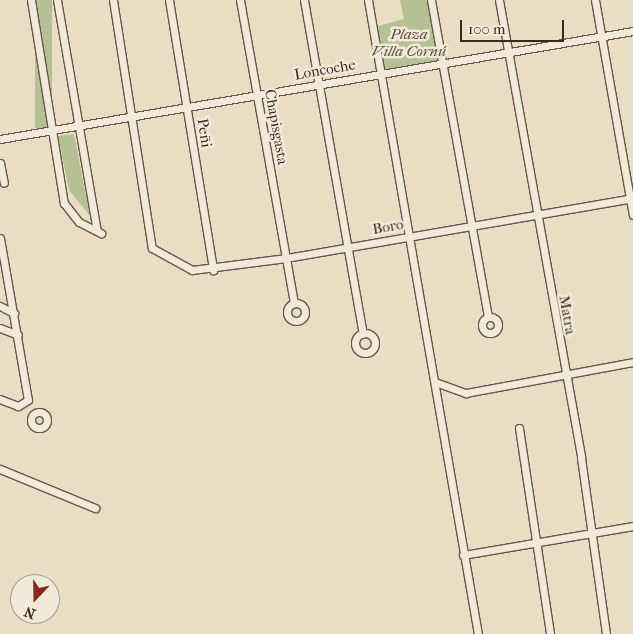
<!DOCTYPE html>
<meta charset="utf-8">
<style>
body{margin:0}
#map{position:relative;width:633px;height:634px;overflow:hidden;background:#e8dec3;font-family:"IM FELL French Canon",serif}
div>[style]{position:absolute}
.green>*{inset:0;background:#b5c195;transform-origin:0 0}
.roads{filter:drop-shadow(1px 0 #675645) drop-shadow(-1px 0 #675645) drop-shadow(0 1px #675645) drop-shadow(0 -1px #675645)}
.minor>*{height:7px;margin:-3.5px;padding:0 3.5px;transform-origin:3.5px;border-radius:3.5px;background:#f0ead8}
.minor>.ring{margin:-3.5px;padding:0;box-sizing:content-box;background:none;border:7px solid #f0ead8;border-radius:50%}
span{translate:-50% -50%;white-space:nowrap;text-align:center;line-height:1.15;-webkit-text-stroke:5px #f0ead8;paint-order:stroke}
.park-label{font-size:15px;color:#5a4e3a;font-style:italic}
.street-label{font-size:15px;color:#3c281b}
.north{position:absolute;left:10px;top:574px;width:50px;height:50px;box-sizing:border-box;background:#f0ead8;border:1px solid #a89c8c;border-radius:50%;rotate:201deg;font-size:14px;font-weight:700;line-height:20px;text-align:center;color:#3c281b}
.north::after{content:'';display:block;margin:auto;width:18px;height:22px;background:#8f2418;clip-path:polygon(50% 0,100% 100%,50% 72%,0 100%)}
.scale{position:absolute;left:460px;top:20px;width:104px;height:22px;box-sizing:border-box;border:2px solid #3c281b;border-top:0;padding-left:6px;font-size:15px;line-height:18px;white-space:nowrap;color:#3c281b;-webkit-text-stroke:4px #f0ead8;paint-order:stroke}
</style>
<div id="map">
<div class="green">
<div style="left:35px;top:0;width:17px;height:128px"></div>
<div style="clip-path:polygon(400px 0,429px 0,439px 62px,384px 71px,375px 27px,404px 19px)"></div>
<div style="clip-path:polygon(74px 134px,90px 216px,69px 190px,58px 136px)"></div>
</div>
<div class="roads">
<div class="minor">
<div style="left:31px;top:0;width:206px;rotate:80.8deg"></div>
<div style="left:64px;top:203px;width:24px;rotate:52deg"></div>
<div style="left:79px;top:222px;width:25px;rotate:27deg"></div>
<div style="left:57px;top:0;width:234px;rotate:80.2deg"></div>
<div style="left:113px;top:0;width:251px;rotate:81.1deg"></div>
<div style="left:152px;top:248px;width:46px;rotate:28.8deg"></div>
<div style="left:192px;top:270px;width:95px;rotate:-7.3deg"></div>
<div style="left:286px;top:258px;width:352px;rotate:-9.8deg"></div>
<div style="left:169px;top:0;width:274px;rotate:80.7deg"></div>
<div style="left:240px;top:0;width:308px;rotate:79.9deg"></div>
<div style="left:304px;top:0;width:339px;rotate:80deg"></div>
<div style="left:368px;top:0;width:643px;rotate:80.16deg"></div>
<div style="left:431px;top:0;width:321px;rotate:79.8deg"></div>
<div style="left:499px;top:0;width:465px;rotate:79.8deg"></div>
<div style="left:581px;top:458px;width:178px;rotate:81.9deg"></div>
<div style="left:595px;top:0;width:218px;rotate:80deg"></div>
<div style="left:0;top:139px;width:642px;rotate:-9.68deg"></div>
<div style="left:0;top:163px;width:20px;rotate:79deg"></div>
<div style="left:0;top:238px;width:164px;rotate:80.2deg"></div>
<div style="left:28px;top:400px;width:12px;rotate:149deg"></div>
<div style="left:18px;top:406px;width:19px;rotate:-159deg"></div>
<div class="ring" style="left:287px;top:303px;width:11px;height:11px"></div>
<div style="left:0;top:306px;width:16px;rotate:27deg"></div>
<div class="ring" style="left:482px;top:317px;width:9px;height:9px"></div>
<div style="left:0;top:328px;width:19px;rotate:21deg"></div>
<div class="ring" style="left:355px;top:333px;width:13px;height:13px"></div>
<div style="left:435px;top:382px;width:33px;rotate:20deg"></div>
<div style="left:466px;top:393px;width:170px;rotate:-10.5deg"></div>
<div class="ring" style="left:31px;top:412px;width:9px;height:9px"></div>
<div style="left:519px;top:428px;width:208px;rotate:81.4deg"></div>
<div style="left:0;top:469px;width:103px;rotate:22.3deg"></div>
<div style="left:463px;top:555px;width:172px;rotate:-9.7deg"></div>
</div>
</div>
<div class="park-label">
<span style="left:409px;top:43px">Plaza<br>Villa Cornú</span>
</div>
<div class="street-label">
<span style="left:325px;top:70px;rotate:-10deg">Loncoche</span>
<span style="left:276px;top:127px;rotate:80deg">Chapisgasta</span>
<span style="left:204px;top:133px;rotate:81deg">Peñi</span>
<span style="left:388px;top:227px;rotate:-10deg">Boro</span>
<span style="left:567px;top:315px;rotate:80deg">Matra</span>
</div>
<div class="north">N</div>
<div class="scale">100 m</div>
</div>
